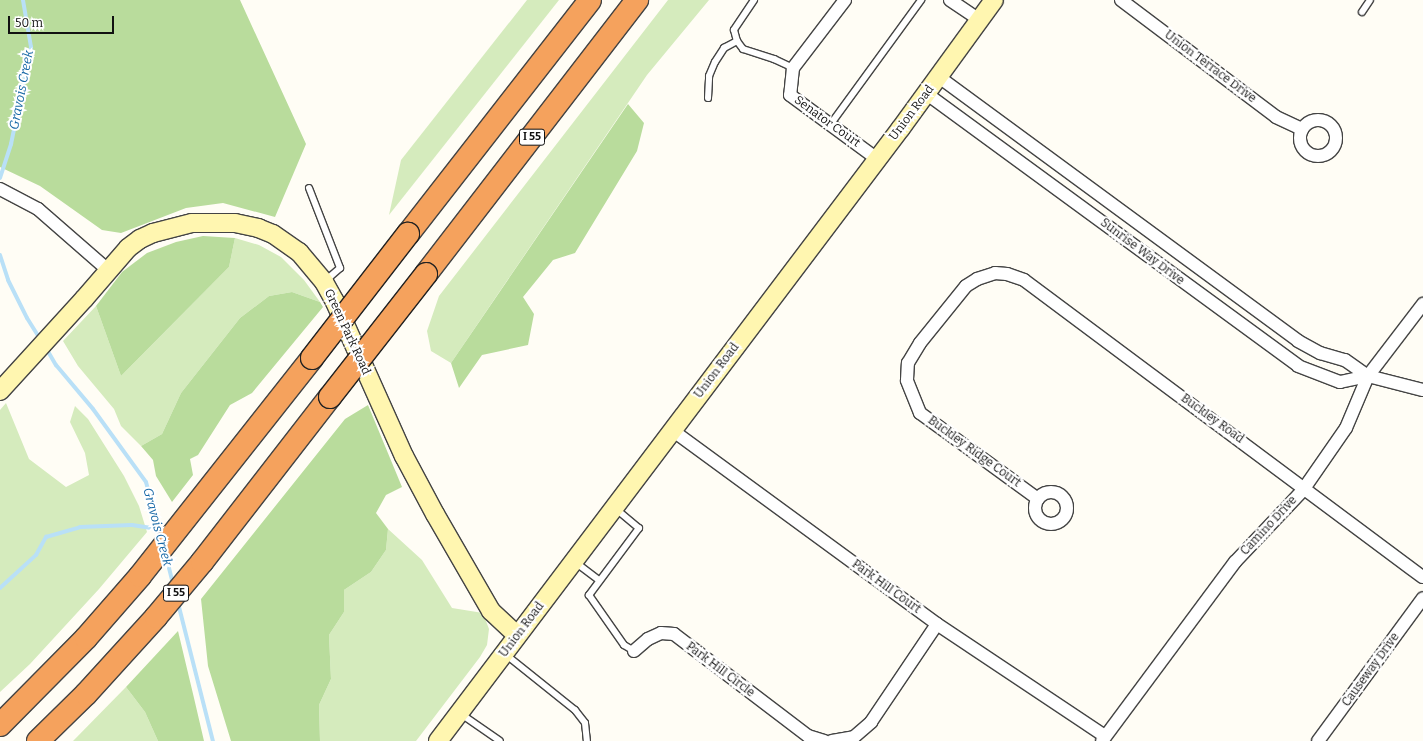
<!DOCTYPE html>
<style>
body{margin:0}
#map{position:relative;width:1423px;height:741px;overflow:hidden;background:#fffdf5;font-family:Bitter,serif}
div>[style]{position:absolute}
.green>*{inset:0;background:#d5ebbd}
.forest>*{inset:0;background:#b9dc9c}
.stream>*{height:4px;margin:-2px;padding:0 2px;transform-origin:2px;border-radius:2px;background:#b9e0f7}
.roads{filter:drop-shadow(1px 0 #444) drop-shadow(-1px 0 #444) drop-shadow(0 1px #444) drop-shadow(0 -1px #444)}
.lane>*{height:6px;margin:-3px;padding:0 3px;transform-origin:3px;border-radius:3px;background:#fff}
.street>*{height:12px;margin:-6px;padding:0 6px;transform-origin:6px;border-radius:6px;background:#fff}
.street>.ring{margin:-6px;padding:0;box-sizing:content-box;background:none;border:12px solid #fff;border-radius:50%}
.secondary>*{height:18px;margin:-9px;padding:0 9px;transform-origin:9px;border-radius:9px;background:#fff6b0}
.highway>*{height:22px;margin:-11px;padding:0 11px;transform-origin:11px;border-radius:11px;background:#f5a25d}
.bridges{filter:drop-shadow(1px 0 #222) drop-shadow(-1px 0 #222) drop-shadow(0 1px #222) drop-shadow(0 -1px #222)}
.highway-bridge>*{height:22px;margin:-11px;padding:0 11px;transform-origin:11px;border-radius:11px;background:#f5a25d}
span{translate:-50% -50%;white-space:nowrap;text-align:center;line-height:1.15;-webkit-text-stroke:4px #fff;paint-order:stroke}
.shield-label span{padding:1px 3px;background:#fff;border:1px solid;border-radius:3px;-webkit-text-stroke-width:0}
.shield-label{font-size:11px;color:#111;font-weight:700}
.street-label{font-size:12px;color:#111}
.water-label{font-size:13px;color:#1768a6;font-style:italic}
.scale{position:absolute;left:8px;top:16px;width:106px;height:18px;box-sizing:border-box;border:2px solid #111;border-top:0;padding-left:5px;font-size:12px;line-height:14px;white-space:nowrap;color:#111;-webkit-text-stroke:3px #fff;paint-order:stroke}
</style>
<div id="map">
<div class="green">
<div style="clip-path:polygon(527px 0,559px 0,389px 215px,401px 160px)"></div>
<div style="clip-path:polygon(668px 0,709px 0,647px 75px,451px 363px,431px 351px,427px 331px,439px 296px)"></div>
<div style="clip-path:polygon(235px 238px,259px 245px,281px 257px,304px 280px,320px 302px,292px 292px,269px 296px,240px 318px,181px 393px,162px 434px,141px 446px,121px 426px,114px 409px,78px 366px,63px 341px,96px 306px,121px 376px,229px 267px)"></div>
<div style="clip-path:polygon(6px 403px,29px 459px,66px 487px,89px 475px,85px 453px,70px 422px,75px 406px,88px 419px,124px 476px,139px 506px,147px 532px,99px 589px,30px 664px,0 692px,0 410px)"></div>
<div style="clip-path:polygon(388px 529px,422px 560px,452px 608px,483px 613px,489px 629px,487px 645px,480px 657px,416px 741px,320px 741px,319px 705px,331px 679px,329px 635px,344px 612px,344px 590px,371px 572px,386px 550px)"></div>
<div style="clip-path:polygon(126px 687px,145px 712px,158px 741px,73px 741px)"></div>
</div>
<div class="forest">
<div style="clip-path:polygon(0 0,240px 0,306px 144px,275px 217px,223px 203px,186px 208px,121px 233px,102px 230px,40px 186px,0 167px)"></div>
<div style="clip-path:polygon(628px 104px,644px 123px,637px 151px,575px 253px,553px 260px,523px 297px,534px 314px,528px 345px,482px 355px,459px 388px,451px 363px)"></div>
<div style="clip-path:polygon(203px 236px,235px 238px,229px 267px,121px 376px,96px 306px,122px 272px,147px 253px,176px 242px)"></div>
<div style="clip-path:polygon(292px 292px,320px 302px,323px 307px,252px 393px,230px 405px,198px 455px,190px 459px,193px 475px,172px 502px,156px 476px,153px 460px,141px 446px,162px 434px,181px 393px,240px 318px,269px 296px)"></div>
<div style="clip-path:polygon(368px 405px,402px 487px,386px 495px,376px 513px,388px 529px,386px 550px,371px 572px,344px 590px,344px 612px,329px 635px,331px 679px,319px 705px,320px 741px,231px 741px,208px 666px,201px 599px,345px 419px)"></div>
<div style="clip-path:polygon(178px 631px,194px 698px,204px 741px,158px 741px,145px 712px,126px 687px)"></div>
</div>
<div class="stream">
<div style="left:0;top:178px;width:36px;rotate:-72deg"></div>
<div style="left:11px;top:144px;width:99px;rotate:-78.3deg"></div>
<div style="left:31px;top:47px;width:48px;rotate:-99.7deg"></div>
<div style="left:0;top:255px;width:26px;rotate:72deg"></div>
<div style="left:8px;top:280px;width:42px;rotate:63.4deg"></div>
<div style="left:27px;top:318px;width:25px;rotate:58deg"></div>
<div style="left:46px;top:348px;width:20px;rotate:60deg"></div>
<div style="left:56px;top:365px;width:57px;rotate:49.9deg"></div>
<div style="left:93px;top:409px;width:90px;rotate:54deg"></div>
<div style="left:146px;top:482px;width:58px;rotate:75deg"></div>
<div style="left:166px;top:556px;width:29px;rotate:76deg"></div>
<div style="left:0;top:588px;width:49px;rotate:-42.5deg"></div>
<div style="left:36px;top:555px;width:21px;rotate:-61deg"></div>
<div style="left:46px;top:537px;width:35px;rotate:-16deg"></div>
<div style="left:80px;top:527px;width:52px;rotate:-2.2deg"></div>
<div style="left:132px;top:525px;width:26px;rotate:9deg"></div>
<div style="left:178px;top:603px;width:142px;rotate:75.8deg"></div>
</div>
<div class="roads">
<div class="lane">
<div style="left:754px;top:0;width:36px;rotate:124deg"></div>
<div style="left:734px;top:30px;width:11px;rotate:75deg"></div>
<div style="left:737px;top:41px;width:10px;rotate:53deg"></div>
<div style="left:743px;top:49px;width:33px;rotate:18deg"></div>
<div style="left:774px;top:59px;width:21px;rotate:25deg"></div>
<div style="left:1362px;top:12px;width:14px;rotate:-56deg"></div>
<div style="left:708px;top:98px;width:22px;rotate:-87deg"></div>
<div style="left:709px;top:76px;width:15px;rotate:-67deg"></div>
<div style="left:715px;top:62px;width:17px;rotate:-57deg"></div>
<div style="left:724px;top:48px;width:15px;rotate:-28deg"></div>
<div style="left:830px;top:125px;width:155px;rotate:-53.9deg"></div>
<div style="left:309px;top:188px;width:86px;rotate:68.8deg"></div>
<div style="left:340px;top:268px;width:20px;rotate:139deg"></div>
<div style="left:616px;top:509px;width:30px;rotate:40deg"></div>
<div style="left:639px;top:528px;width:84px;rotate:126.7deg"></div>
<div style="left:589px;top:595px;width:61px;rotate:55deg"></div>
<div style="left:624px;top:645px;width:12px;rotate:31deg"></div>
<div style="left:575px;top:562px;width:30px;rotate:37deg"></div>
<div style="left:505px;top:654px;width:90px;rotate:38.7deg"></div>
<div style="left:575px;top:710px;width:16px;rotate:52deg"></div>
<div style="left:585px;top:723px;width:18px;rotate:84deg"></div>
<div style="left:461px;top:714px;width:47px;rotate:34.7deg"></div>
</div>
<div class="street">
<div style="left:845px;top:0;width:86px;rotate:127.4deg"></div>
<div style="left:793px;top:68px;width:27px;rotate:96deg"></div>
<div style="left:790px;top:95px;width:108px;rotate:36.3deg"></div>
<div style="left:950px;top:0;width:36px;rotate:34deg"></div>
<div style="left:1121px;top:0;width:194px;rotate:37deg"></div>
<div style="left:1276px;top:117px;width:29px;rotate:25deg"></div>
<div style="left:939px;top:77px;width:446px;rotate:36.3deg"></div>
<div style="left:1298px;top:341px;width:25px;rotate:29deg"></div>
<div style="left:1320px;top:353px;width:26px;rotate:16deg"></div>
<div style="left:1345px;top:360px;width:28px;rotate:35deg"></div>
<div style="left:1368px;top:376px;width:57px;rotate:14.3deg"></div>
<div style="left:927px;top:94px;width:460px;rotate:36.2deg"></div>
<div style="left:1298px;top:366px;width:45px;rotate:20.9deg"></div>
<div style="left:1340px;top:382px;width:29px;rotate:-12deg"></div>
<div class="ring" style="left:1300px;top:120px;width:24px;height:24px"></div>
<div style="left:0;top:189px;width:43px;rotate:27.8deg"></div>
<div style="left:38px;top:209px;width:93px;rotate:41.1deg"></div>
<div style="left:672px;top:430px;width:328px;rotate:36.2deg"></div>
<div style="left:937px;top:624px;width:202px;rotate:33.7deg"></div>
<div class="ring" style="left:1035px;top:492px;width:20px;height:20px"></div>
<div style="left:1038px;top:499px;width:146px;rotate:-143.9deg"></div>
<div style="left:920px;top:413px;width:35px;rotate:-112deg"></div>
<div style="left:907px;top:380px;width:17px;rotate:-87deg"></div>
<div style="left:908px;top:363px;width:23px;rotate:-59deg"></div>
<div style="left:920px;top:343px;width:73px;rotate:-51.1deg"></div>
<div style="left:966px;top:286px;width:13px;rotate:-32deg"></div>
<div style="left:977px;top:279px;width:19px;rotate:-18deg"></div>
<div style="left:995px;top:273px;width:12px;rotate:5deg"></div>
<div style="left:1007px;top:274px;width:18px;rotate:19deg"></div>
<div style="left:1024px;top:280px;width:497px;rotate:36.7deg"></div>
<div style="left:634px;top:651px;width:18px;rotate:-41deg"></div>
<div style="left:648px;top:639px;width:14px;rotate:-25deg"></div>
<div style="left:661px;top:633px;width:13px;rotate:4deg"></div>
<div style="left:674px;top:634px;width:168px;rotate:37.3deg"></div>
<div style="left:808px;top:736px;width:17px;rotate:17deg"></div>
<div style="left:832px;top:741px;width:22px;rotate:-10deg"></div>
<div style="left:854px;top:737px;width:23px;rotate:-41deg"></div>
<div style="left:871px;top:722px;width:118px;rotate:-56deg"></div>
<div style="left:1102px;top:741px;width:223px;rotate:-53.4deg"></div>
<div style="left:1235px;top:562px;width:99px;rotate:-46.6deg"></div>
<div style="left:1303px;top:490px;width:75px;rotate:-55.3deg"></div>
<div style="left:1346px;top:428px;width:56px;rotate:-67.1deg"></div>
<div style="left:1368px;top:376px;width:91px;rotate:-52.6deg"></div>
<div style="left:1318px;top:741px;width:177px;rotate:-53.7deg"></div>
</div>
<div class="secondary">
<div style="left:0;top:391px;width:125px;rotate:-47.6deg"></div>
<div style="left:84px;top:299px;width:67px;rotate:-49.2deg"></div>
<div style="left:128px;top:248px;width:15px;rotate:-37deg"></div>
<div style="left:140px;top:239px;width:14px;rotate:-25deg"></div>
<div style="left:153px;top:233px;width:40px;rotate:-14.4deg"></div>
<div style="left:192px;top:223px;width:43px"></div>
<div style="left:235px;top:223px;width:24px;rotate:12deg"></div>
<div style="left:258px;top:228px;width:16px;rotate:22deg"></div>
<div style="left:273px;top:234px;width:32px;rotate:35deg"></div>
<div style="left:299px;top:252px;width:39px;rotate:50deg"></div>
<div style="left:324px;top:282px;width:23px;rotate:61deg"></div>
<div style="left:335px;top:302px;width:169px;rotate:65.9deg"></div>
<div style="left:404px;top:456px;width:66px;rotate:61.9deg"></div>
<div style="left:435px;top:514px;width:112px;rotate:60deg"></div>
<div style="left:491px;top:611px;width:35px;rotate:43deg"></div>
<div style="left:438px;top:741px;width:768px;rotate:-52.94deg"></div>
<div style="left:901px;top:128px;width:158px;rotate:-54deg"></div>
</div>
<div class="highway">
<div style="left:408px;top:234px;width:296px;rotate:-52.1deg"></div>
<div style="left:426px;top:274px;width:346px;rotate:-52.4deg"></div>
<div style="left:0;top:725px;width:122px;rotate:-45.3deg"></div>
<div style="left:86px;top:638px;width:82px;rotate:-48.9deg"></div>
<div style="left:140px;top:576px;width:278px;rotate:-51.7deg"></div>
<div style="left:38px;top:741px;width:67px;rotate:-44.4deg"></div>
<div style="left:86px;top:694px;width:104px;rotate:-47.7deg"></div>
<div style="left:156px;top:617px;width:72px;rotate:-50.1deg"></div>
<div style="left:202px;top:562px;width:209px;rotate:-52.2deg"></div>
</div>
</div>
<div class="bridges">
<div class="highway-bridge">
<div style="left:312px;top:358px;width:157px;rotate:-52.3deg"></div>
<div style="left:330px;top:397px;width:156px;rotate:-52deg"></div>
</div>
</div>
<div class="shield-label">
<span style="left:532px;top:137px">I 55</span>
<span style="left:176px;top:593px">I 55</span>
</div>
<div class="street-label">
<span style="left:1210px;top:67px;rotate:37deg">Union Terrace Drive</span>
<span style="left:912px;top:113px;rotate:-53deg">Union Road</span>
<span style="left:827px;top:122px;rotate:36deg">Senator Court</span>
<span style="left:1142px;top:252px;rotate:37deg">Sunrise Way Drive</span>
<span style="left:347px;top:332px;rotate:65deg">Green Park Road</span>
<span style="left:717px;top:371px;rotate:-53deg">Union Road</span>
<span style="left:1212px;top:419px;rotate:36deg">Buckley Road</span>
<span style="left:974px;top:452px;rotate:36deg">Buckley Ridge Court</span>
<span style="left:1269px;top:526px;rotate:-47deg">Camino Drive</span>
<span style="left:886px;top:587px;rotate:36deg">Park Hill Court</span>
<span style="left:522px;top:630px;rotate:-53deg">Union Road</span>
<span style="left:720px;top:670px;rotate:37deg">Park Hill Circle</span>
<span style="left:1371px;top:670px;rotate:-54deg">Causeway Drive</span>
</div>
<div class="water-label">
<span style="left:22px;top:90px;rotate:-79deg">Gravois Creek</span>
<span style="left:157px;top:527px;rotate:75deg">Gravois Creek</span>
</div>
<div class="scale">50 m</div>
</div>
